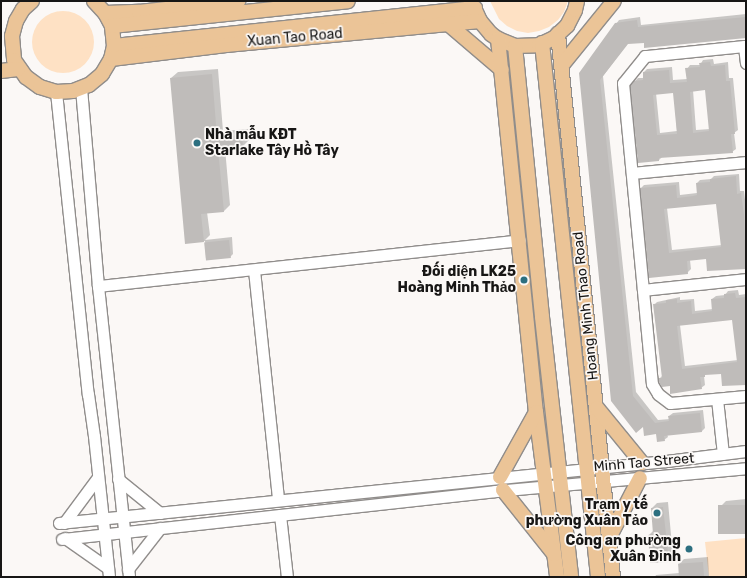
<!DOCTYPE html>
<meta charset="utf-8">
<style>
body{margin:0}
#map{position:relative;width:747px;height:578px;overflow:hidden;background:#fbf8f6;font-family:Rubik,sans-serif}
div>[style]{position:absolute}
.green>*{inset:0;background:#fee1c4}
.round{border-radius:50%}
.shadow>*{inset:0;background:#0003}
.building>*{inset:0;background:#bfbcba;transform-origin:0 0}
.roads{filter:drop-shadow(1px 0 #908d8b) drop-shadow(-1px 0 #908d8b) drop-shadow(0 1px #908d8b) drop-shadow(0 -1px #908d8b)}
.minor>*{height:11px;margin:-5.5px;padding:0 5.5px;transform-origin:5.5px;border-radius:5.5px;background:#fff}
.major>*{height:14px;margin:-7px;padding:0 7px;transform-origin:7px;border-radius:7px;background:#ebc497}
.dots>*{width:11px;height:11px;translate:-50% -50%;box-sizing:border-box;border:2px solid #fbf8f6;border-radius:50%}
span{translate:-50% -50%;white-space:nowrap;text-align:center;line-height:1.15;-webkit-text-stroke:3.5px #fbf8f6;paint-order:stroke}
.street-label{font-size:14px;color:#171615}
.poi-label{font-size:14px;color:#171615;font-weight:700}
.left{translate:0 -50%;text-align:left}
.right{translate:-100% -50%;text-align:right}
.frame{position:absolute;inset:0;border:2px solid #171615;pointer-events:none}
</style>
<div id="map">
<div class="green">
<div style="clip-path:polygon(490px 1px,568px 1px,564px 12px,558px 20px,549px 27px,539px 31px,528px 33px,517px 31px,507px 26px,499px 19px)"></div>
<div class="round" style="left:32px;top:11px;width:62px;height:62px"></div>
<div style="clip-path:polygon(746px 538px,746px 577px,709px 577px,705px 542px)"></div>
</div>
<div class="shadow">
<div style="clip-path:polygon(746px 14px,746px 37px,628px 43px,603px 76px,636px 392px,658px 420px,670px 419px,669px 416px,673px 413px,703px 410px,705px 428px,702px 431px,667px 434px,668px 437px,664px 440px,644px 425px,636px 431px,580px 73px,619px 20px,640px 17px,641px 25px)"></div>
<div style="clip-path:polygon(evenodd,713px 59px,714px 64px,728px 62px,729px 78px,733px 78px,738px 130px,734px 133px,736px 149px,732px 152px,662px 157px,659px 160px,634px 82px,638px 78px,644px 78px,644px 72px,647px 69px,672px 67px,673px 80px,687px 79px,687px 69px,690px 65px,700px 65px,703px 60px,713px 59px,706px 89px,710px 129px,696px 130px,693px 90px,706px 89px,713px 59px,674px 92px,677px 131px,660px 133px,656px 93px,674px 92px)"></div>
<div style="clip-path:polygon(218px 69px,223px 131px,248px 129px,249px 140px,243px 146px,225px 148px,230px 205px,224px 211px,207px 212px,210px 235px,205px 240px,232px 237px,233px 254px,230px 257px,206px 259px,205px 241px,186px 243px,171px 78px,178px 72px)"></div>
<div style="clip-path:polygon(evenodd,739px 174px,740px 191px,744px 191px,746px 208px,746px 268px,708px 270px,707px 257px,690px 260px,691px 269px,687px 273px,650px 277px,641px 188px,644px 185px,679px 182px,680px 195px,697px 193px,697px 183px,700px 180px,711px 179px,714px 176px,739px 174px,717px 203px,722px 245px,672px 250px,667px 208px,717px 203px)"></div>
<div style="clip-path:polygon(evenodd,738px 290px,739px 295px,746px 294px,746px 384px,722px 373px,706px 374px,704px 376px,705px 385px,701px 388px,671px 385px,660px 378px,663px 375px,654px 305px,657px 302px,680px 297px,680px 300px,694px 299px,695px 311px,713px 309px,712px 299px,716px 296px,725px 295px,728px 291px,738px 290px,733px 319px,738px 360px,685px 366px,680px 325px,733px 319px)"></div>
<div style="clip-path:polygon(746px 499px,746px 533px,719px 508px,726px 501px)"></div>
<div style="clip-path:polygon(668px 502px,673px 556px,668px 561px,649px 535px,654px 530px,652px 508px,657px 503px)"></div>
<div style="clip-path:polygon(708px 557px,709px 577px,655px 577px,656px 575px,679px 573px,679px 564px,684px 559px)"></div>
</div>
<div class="building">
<div style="clip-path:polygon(746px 17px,746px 38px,644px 48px,644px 43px,628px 44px,600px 80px,633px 396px,655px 423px,669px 421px,668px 416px,700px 413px,702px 432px,664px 436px,665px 441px,657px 442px,656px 434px,644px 436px,643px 427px,636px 433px,611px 401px,579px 73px,615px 23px,637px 20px,638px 27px)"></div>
<div style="clip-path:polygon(evenodd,710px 62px,711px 66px,725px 65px,726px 81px,730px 81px,735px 134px,731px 134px,733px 153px,659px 158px,659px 161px,638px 163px,630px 85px,634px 81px,643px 80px,643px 72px,669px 70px,670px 83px,687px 82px,685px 68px,700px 67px,699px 63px,710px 62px,705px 90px,709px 131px,693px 133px,690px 92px,705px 90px,710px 62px,673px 93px,677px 134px,657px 135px,653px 95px,673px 93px)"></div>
<div style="clip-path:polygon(212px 74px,217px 137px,242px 135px,243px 147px,218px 149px,224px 212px,201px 214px,204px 242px,185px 244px,170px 78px)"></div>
<div style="clip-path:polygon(evenodd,736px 176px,737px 194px,741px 193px,744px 215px,746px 269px,707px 271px,706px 259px,687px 261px,688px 274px,649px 278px,640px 188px,676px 185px,677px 198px,693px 196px,697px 195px,696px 183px,710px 182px,710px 179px,736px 176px,716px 204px,721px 247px,669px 253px,664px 209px,716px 204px)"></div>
<div style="left:229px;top:240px;width:18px;height:25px;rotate:84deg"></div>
<div style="clip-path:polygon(evenodd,735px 293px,736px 298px,746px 297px,746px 385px,722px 386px,721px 374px,705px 375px,705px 377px,700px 377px,702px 389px,670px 394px,670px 386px,662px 387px,659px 382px,658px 378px,662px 378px,653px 304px,666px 303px,666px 300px,677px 299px,677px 303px,691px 301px,692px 314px,712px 311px,711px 299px,724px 298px,724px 294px,735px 293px,732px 320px,737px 362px,682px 369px,677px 326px,732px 320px)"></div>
<div style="left:746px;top:505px;width:29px;height:28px;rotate:90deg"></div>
<div style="clip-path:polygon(663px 507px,669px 562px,650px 563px,648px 535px,653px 534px,651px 508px)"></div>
<div style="left:703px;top:562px;width:15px;height:25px;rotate:86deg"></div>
</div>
<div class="roads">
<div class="minor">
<div style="left:746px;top:63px;width:17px;rotate:-97deg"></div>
<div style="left:744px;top:46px;width:100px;rotate:174.2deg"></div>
<div style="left:645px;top:56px;width:35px;rotate:129deg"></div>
<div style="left:623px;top:83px;width:302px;rotate:84.5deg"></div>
<div style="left:652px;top:384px;width:12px;rotate:59deg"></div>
<div style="left:658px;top:394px;width:15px;rotate:37deg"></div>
<div style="left:670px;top:403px;width:76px;rotate:-5.3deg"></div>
<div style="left:81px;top:88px;width:199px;rotate:85.1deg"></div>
<div style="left:98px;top:286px;width:293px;rotate:83.9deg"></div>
<div style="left:56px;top:92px;width:304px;rotate:84deg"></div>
<div style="left:88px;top:394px;width:42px;rotate:81.9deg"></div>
<div style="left:94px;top:436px;width:142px;rotate:83.9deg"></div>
<div style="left:632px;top:173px;width:115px;rotate:-5.5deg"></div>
<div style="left:254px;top:270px;width:231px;rotate:84deg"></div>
<div style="left:98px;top:286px;width:424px;rotate:-6.2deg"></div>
<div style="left:643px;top:290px;width:104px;rotate:-6.1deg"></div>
<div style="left:717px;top:399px;width:55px;rotate:83.8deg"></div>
<div style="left:118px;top:479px;width:54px;rotate:39deg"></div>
<div style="left:280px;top:515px;width:62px;rotate:83.6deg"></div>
<div style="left:59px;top:523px;width:610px;rotate:-5.83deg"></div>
<div style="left:666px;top:461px;width:81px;rotate:-7.1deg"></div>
<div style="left:64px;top:523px;width:57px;rotate:-53.5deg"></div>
<div style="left:65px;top:538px;width:52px;rotate:34.9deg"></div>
<div style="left:62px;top:539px;width:436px;rotate:-6.3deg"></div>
<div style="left:495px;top:491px;width:252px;rotate:-5.2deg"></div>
<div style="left:128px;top:569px;width:52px;rotate:-52deg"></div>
</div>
<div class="major">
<div style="left:32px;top:1px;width:12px;rotate:138deg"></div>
<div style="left:23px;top:9px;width:14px;rotate:120deg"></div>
<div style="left:16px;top:21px;width:16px;rotate:105deg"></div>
<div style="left:12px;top:36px;width:24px;rotate:85deg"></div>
<div style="left:14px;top:60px;width:21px;rotate:55deg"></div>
<div style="left:26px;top:77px;width:17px;rotate:36deg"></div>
<div style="left:40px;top:87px;width:17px;rotate:17deg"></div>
<div style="left:56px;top:92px;width:17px;rotate:-3deg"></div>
<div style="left:73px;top:91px;width:17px;rotate:-21deg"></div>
<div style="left:89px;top:85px;width:17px;rotate:-40deg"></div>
<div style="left:102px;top:74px;width:17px;rotate:-59deg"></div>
<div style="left:111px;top:59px;width:13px;rotate:-77deg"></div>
<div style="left:114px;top:46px;width:20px;rotate:-96deg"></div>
<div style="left:112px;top:26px;width:15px;rotate:-118deg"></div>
<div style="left:105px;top:13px;width:16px;rotate:-133deg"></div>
<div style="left:476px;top:12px;width:10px;rotate:66deg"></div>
<div style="left:480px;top:21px;width:17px;rotate:50deg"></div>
<div style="left:491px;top:34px;width:9px;rotate:36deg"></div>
<div style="left:498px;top:39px;width:18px;rotate:22deg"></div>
<div style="left:515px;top:46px;width:24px;rotate:-2deg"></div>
<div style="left:539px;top:45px;width:17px;rotate:-25deg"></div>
<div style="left:554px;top:38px;width:18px;rotate:-43deg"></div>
<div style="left:567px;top:26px;width:18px;rotate:-63deg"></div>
<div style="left:575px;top:10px;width:9px;rotate:-77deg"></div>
<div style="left:105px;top:13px;width:34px;rotate:-2deg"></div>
<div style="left:139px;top:12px;width:100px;rotate:-6.3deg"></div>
<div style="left:447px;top:23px;width:72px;rotate:40.5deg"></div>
<div style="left:112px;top:26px;width:237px;rotate:-6deg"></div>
<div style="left:558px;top:34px;width:546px;rotate:84.22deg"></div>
<div style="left:498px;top:39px;width:375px;rotate:84.2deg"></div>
<div style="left:536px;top:412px;width:166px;rotate:82.7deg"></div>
<div style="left:542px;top:43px;width:537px;rotate:84.01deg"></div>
<div style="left:114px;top:46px;width:363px;rotate:-6deg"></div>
<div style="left:515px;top:46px;width:272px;rotate:84.3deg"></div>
<div style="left:542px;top:317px;width:262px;rotate:83.6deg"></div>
<div style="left:111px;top:59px;width:116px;rotate:-6.9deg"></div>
<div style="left:226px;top:45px;width:255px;rotate:-5.4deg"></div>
<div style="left:562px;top:65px;width:82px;rotate:-50.9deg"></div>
<div style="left:1px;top:71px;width:17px;rotate:-7deg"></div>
<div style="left:597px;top:408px;width:71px;rotate:50.7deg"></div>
<div style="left:500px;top:477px;width:74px;rotate:-61deg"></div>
<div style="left:503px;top:490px;width:82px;rotate:51.4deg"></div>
<div style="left:610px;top:536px;width:65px;rotate:-62.7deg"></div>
</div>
</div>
<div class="dots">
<div style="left:197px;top:143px;background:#2c6f80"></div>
<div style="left:524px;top:280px;background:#2c6f80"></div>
<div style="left:657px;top:513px;background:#2c6f80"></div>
<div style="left:689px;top:549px;background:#2c6f80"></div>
</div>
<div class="street-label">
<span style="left:295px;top:38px;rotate:-5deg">Xuan Tao Road</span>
<span style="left:586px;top:306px;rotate:-96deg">Hoang Minh Thao Road</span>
<span style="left:644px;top:463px;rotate:-5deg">Minh Tao Street</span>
</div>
<div class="poi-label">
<span class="left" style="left:205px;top:143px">Nhà mẫu KĐT<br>Starlake Tây Hồ Tây</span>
<span class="right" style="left:516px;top:280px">Đối diện LK25<br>Hoàng Minh Thảo</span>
<span class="right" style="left:648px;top:513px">Trạm y tế<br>phường Xuân Tảo</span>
<span class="right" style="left:681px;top:549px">Công an phường<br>Xuân Đỉnh</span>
</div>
<div class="frame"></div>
</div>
